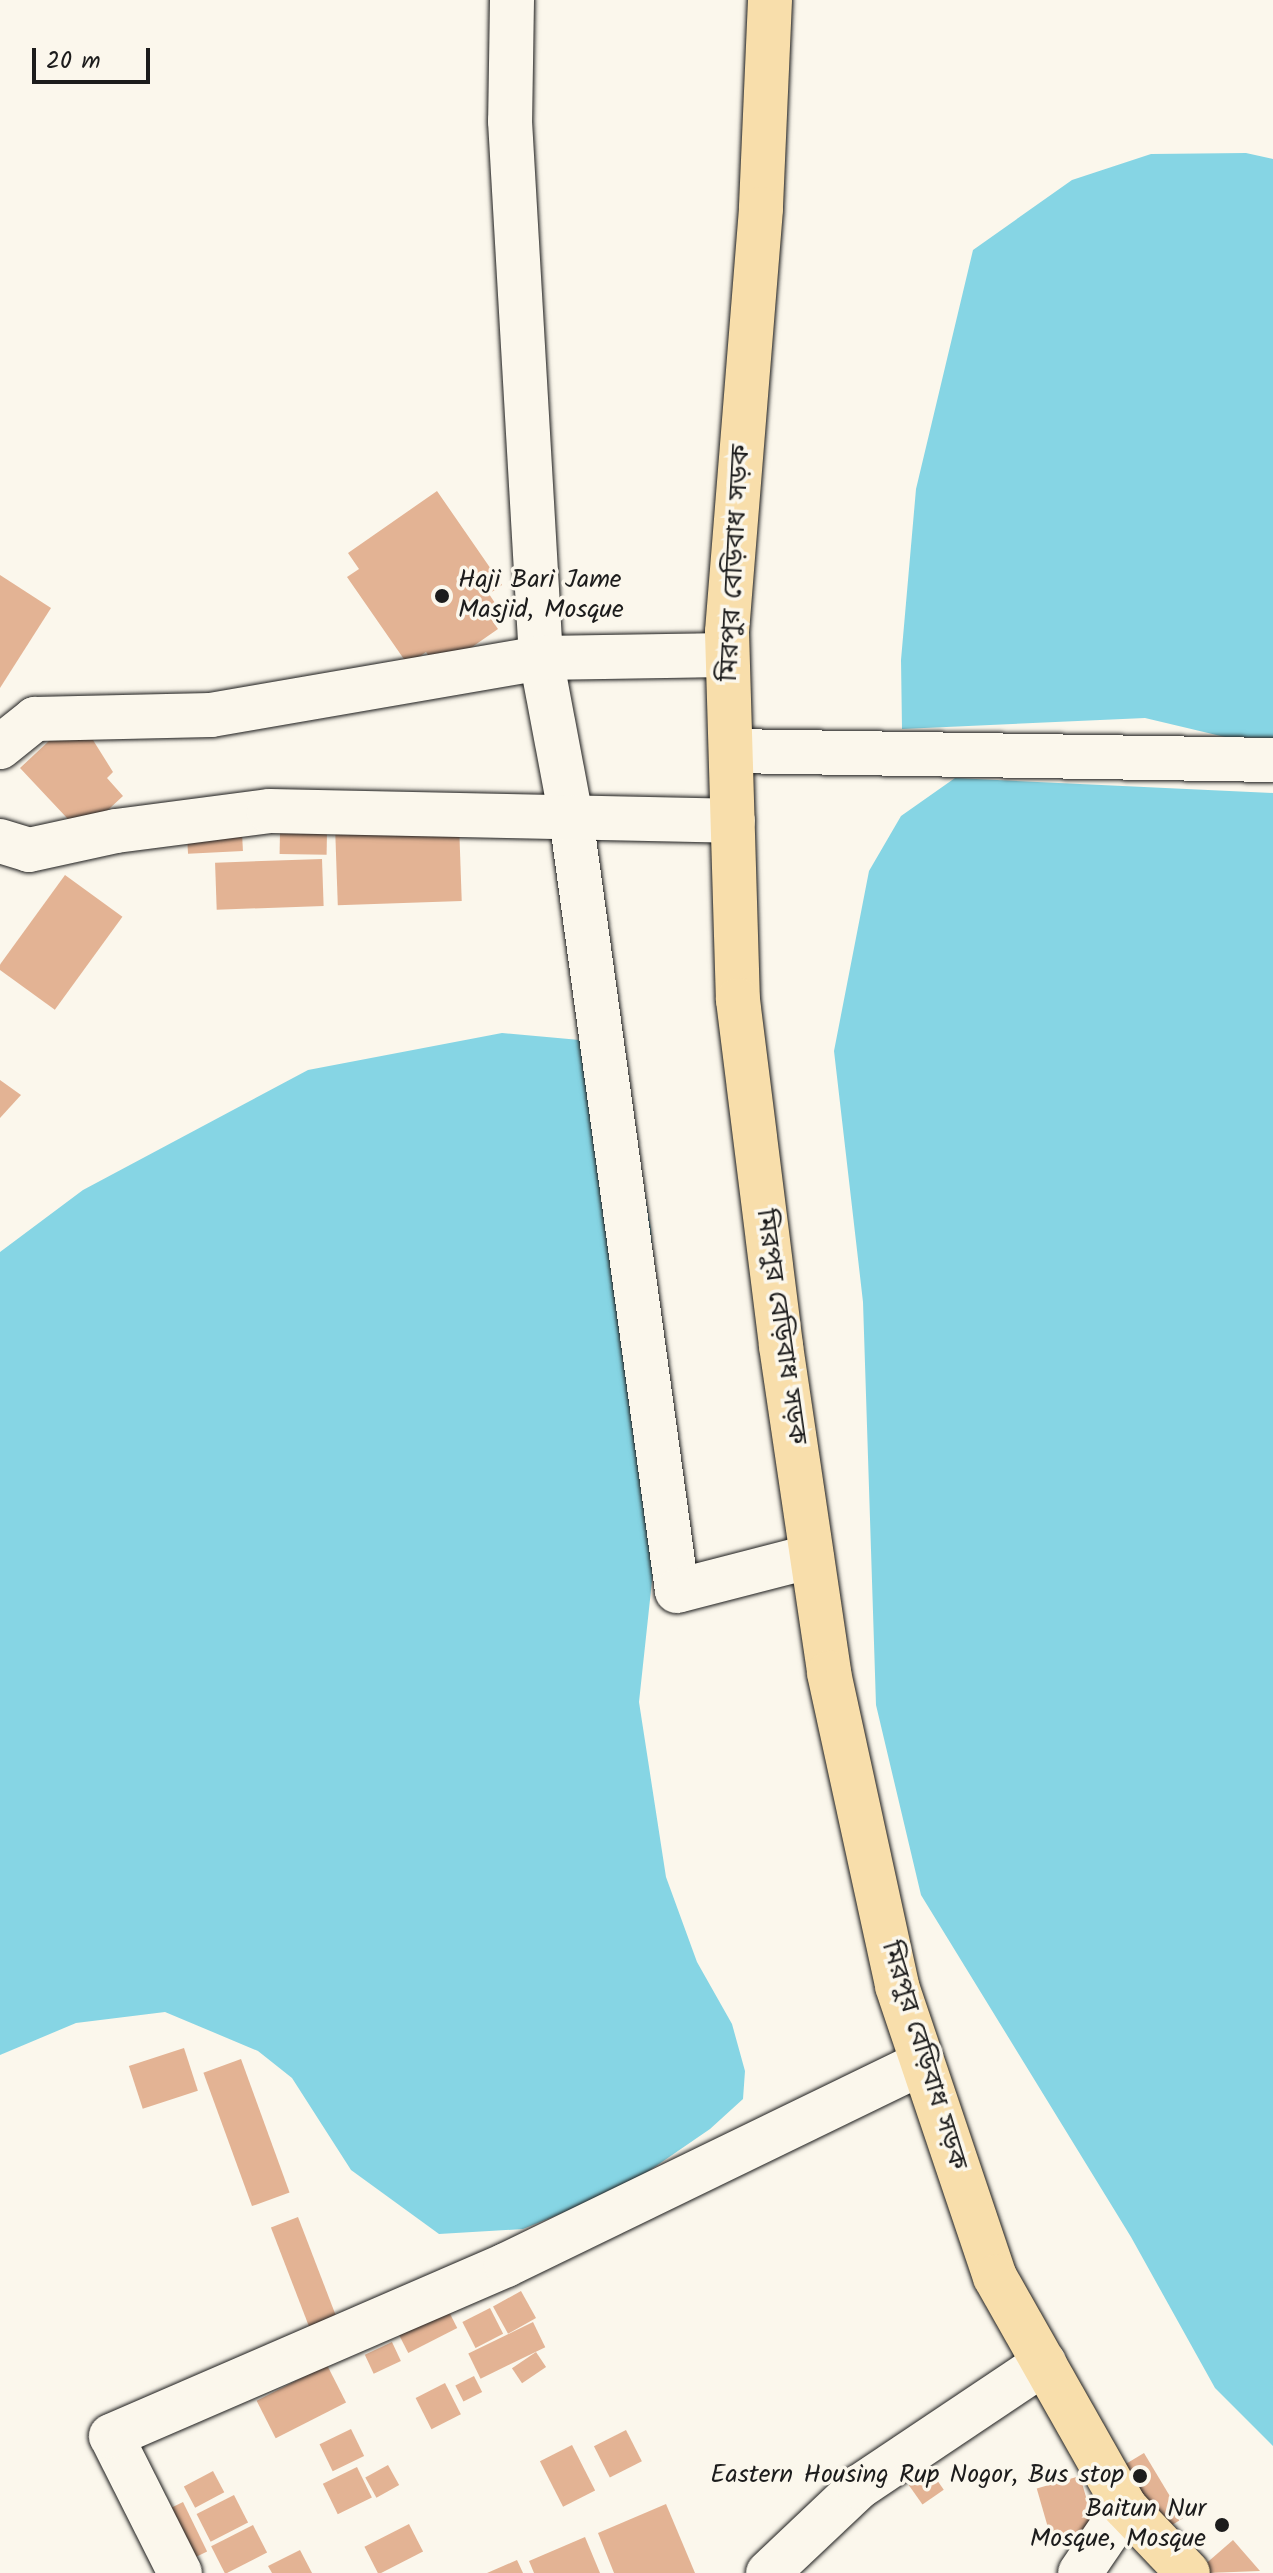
<!DOCTYPE html>
<html>
<head>
<meta charset="utf-8">
<style>
	body { margin:0 }
	#map { position:relative; width:1273px; height:2573px; overflow:hidden; background:#fbf7ec; font-family:Kalam,"Noto Sans Bengali",sans-serif }
	div>[style] { position:absolute }
	.water>* { inset:0; background:#86d5e4 }
	.building>* { inset:0; background:#e3b394; transform-origin:0 0 }
	.roads { filter:drop-shadow(0 0 2px #1c1c1c) drop-shadow(0 0 2px #1c1c1c) }
	.street>* { height:44px; margin:-22px; padding:0 22px; transform-origin:22px; border-radius:22px; background:#fbf7ec }
	.highway>* { height:44px; margin:-22px; padding:0 22px; transform-origin:22px; border-radius:22px; background:#f8deab }
	.dots>* { width:22px; height:22px; translate:-50% -50%; box-sizing:border-box; border:4px solid #fbf7ec; border-radius:50% }
	span { translate:-50% -50%; white-space:nowrap; text-align:center; line-height:1.15; -webkit-text-stroke:7px #fbf7ec; paint-order:stroke }
	.street-label { font-size:26px; color:#1c1c1c }
	.poi-label { font-size:26px; color:#1c1c1c }
	.left { translate:0 -50%; text-align:left }
	.right { translate:-100% -50%; text-align:right }
	.scale { position:absolute; left:32px; top:48px; width:118px; height:36px; box-sizing:border-box; border:4px solid #1c1c1c; border-top:0; padding-left:10px; font-size:24px; line-height:28px; white-space:nowrap; color:#1c1c1c; -webkit-text-stroke:6px #fbf7ec; paint-order:stroke }
</style>
</head>
<body>
<div id="map">
	<div class="water">
		<div style="clip-path:polygon(1246px 153px,1273px 159px,1273px 738px,1225px 737px,1145px 718px,902px 729px,901px 660px,916px 489px,973px 250px,1072px 180px,1151px 154px)"></div>
		<div style="clip-path:polygon(955px 778px,1273px 793px,1273px 2446px,1215px 2388px,1131px 2237px,921px 1895px,876px 1705px,863px 1302px,834px 1051px,869px 871px,901px 816px)"></div>
		<div style="clip-path:polygon(502px 1033px,613px 1043px,632px 1122px,651px 1229px,657px 1351px,659px 1516px,639px 1702px,666px 1877px,697px 1962px,732px 2024px,745px 2071px,743px 2099px,710px 2129px,624px 2188px,523px 2229px,439px 2234px,351px 2170px,292px 2078px,258px 2051px,165px 2012px,76px 2023px,0 2055px,0 1252px,83px 1190px,308px 1070px)"></div>
	</div>
	<div class="building">
		<div style="clip-path:polygon(437px 491px,502px 585px,489px 594px,495px 603px,485px 610px,498px 629px,439px 670px,426px 652px,408px 665px,347px 577px,359px 569px,348px 553px)"></div>
		<div style="clip-path:polygon(0 575px,51px 608px,0 688px)"></div>
		<div style="clip-path:polygon(65px 726px,104px 730px,93px 740px,113px 772px,107px 778px,123px 796px,82px 834px,20px 768px)"></div>
		<div style="left:459px;top:823px;width:78px;height:124px;rotate:88deg"></div>
		<div style="left:280px;top:831px;width:47px;height:23px;rotate:1deg"></div>
		<div style="left:242px;top:833px;width:18px;height:55px;rotate:87deg"></div>
		<div style="left:322px;top:859px;width:47px;height:107px;rotate:88deg"></div>
		<div style="left:65px;top:875px;width:71px;height:115px;rotate:36deg"></div>
		<div style="clip-path:polygon(0 1080px,21px 1095px,0 1118px)"></div>
		<div style="left:184px;top:2048px;width:45px;height:58px;rotate:72deg"></div>
		<div style="left:241px;top:2059px;width:142px;height:40px;rotate:70deg"></div>
		<div style="left:298px;top:2217px;width:106px;height:29px;rotate:69deg"></div>
		<div style="left:521px;top:2291px;width:31px;height:32px;rotate:61deg"></div>
		<div style="left:445px;top:2304px;width:27px;height:55px;rotate:63deg"></div>
		<div style="left:490px;top:2308px;width:29px;height:31px;rotate:63deg"></div>
		<div style="left:533px;top:2322px;width:28px;height:72px;rotate:64deg"></div>
		<div style="left:392px;top:2342px;width:21px;height:30px;rotate:65deg"></div>
		<div style="left:536px;top:2352px;width:18px;height:29px;rotate:56deg"></div>
		<div style="left:327px;top:2365px;width:42px;height:79px;rotate:63deg"></div>
		<div style="left:474px;top:2376px;width:18px;height:21px;rotate:63deg"></div>
		<div style="left:445px;top:2383px;width:35px;height:33px;rotate:63deg"></div>
		<div style="left:351px;top:2429px;width:30px;height:35px;rotate:64deg"></div>
		<div style="left:626px;top:2430px;width:35px;height:36px;rotate:63deg"></div>
		<div style="left:572px;top:2445px;width:51px;height:36px;rotate:63deg"></div>
		<div style="left:1144px;top:2453px;width:76px;height:32px;rotate:59deg"></div>
		<div style="left:388px;top:2465px;width:23px;height:26px;rotate:61deg"></div>
		<div style="left:357px;top:2467px;width:34px;height:38px;rotate:64deg"></div>
		<div style="left:930px;top:2470px;width:24px;height:26px;rotate:55deg"></div>
		<div style="left:213px;top:2471px;width:24px;height:33px;rotate:62deg"></div>
		<div style="left:1080px;top:2476px;width:54px;height:45px;rotate:74deg"></div>
		<div style="left:234px;top:2495px;width:31px;height:42px;rotate:63deg"></div>
		<div style="left:183px;top:2502px;width:55px;height:29px;rotate:64deg"></div>
		<div style="clip-path:polygon(666px 2504px,695px 2573px,614px 2573px,598px 2533px)"></div>
		<div style="left:409px;top:2524px;width:31px;height:50px;rotate:63deg"></div>
		<div style="left:253px;top:2525px;width:31px;height:47px;rotate:63deg"></div>
		<div style="clip-path:polygon(585px 2537px,600px 2573px,534px 2573px,529px 2561px)"></div>
		<div style="clip-path:polygon(1233px 2540px,1260px 2571px,1207px 2573px,1202px 2567px)"></div>
		<div style="clip-path:polygon(300px 2550px,312px 2573px,272px 2573px,268px 2566px)"></div>
		<div style="clip-path:polygon(517px 2560px,523px 2573px,487px 2573px)"></div>
	</div>
	<div class="roads">
		<div class="street">
			<div style="left:512px;top:0;width:121px;rotate:90.9deg"></div>
			<div style="left:510px;top:121px;width:538px;rotate:86.7deg"></div>
			<div style="left:541px;top:658px;width:162px;rotate:79.3deg"></div>
			<div style="left:571px;top:817px;width:781px;rotate:82.2deg"></div>
			<div style="left:677px;top:1591px;width:139px;rotate:-14.5deg"></div>
			<div style="left:0;top:747px;width:45px;rotate:-38.7deg"></div>
			<div style="left:35px;top:719px;width:176px;rotate:-1.3deg"></div>
			<div style="left:211px;top:715px;width:335px;rotate:-9.8deg"></div>
			<div style="left:541px;top:658px;width:186px;rotate:-0.9deg"></div>
			<div style="left:731px;top:751px;width:542px;rotate:0.95deg"></div>
			<div style="left:0;top:841px;width:30px;rotate:17deg"></div>
			<div style="left:29px;top:850px;width:89px;rotate:-12.3deg"></div>
			<div style="left:116px;top:831px;width:154px;rotate:-7.4deg"></div>
			<div style="left:269px;top:811px;width:464px;rotate:1.2deg"></div>
			<div style="left:180px;top:2573px;width:153px;rotate:-116.7deg"></div>
			<div style="left:111px;top:2436px;width:430px;rotate:-23.4deg"></div>
			<div style="left:506px;top:2265px;width:460px;rotate:-25.9deg"></div>
			<div style="left:768px;top:2573px;width:125px;rotate:-43.4deg"></div>
			<div style="left:859px;top:2487px;width:223px;rotate:-33.8deg"></div>
			<div style="left:1080px;top:2573px;width:80px;rotate:-55.7deg"></div>
		</div>
		<div class="highway">
			<div style="left:770px;top:0;width:209px;rotate:92.5deg"></div>
			<div style="left:761px;top:209px;width:424px;rotate:94.6deg"></div>
			<div style="left:727px;top:632px;width:368px;rotate:88.3deg"></div>
			<div style="left:738px;top:1000px;width:349px;rotate:82.9deg"></div>
			<div style="left:781px;top:1346px;width:331px;rotate:81.6deg"></div>
			<div style="left:829px;top:1673px;width:320px;rotate:77.7deg"></div>
			<div style="left:897px;top:1986px;width:307px;rotate:71.4deg"></div>
			<div style="left:995px;top:2277px;width:264px;rotate:60.5deg"></div>
			<div style="left:1125px;top:2507px;width:91px;rotate:46.3deg"></div>
		</div>
	</div>
	<div class="dots">
		<div style="left:442px;top:596px;background:#1c1c1c"></div>
		<div style="left:1140px;top:2476px;background:#1c1c1c"></div>
		<div style="left:1222px;top:2525px;background:#1c1c1c"></div>
	</div>
	<div class="street-label">
		<span style="left:736px;top:563px;rotate:-87deg">মিরপুর বেড়িবাধ সড়ক</span>
		<span style="left:780px;top:1327px;rotate:82deg">মিরপুর বেড়িবাধ সড়ক</span>
		<span style="left:923px;top:2056px;rotate:73deg">মিরপুর বেড়িবাধ সড়ক</span>
	</div>
	<div class="poi-label">
		<span class="left" style="left:458px;top:596px">Haji Bari Jame<br>Masjid, Mosque</span>
		<span class="right" style="left:1124px;top:2476px">Eastern Housing Rup Nogor, Bus stop</span>
		<span class="right" style="left:1206px;top:2525px">Baitun Nur<br>Mosque, Mosque</span>
	</div>
	<div class="scale">20 m</div>
</div>
</body>
</html>
